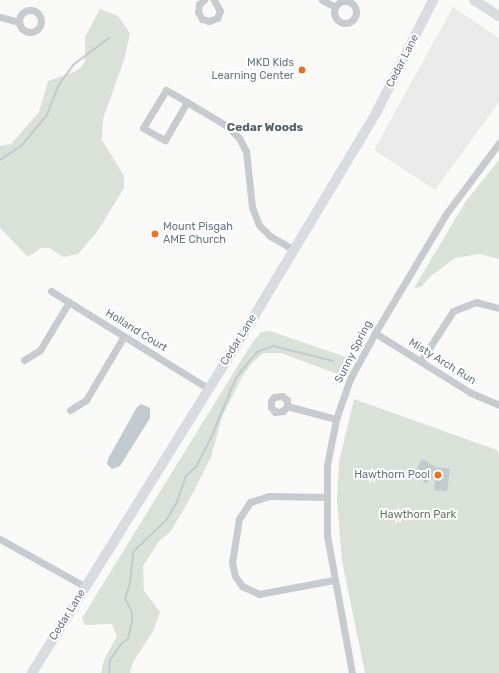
<!DOCTYPE html>
<html>
<head>
<meta charset="utf-8">
<style>
	body { margin:0 }
	#map { position:relative; width:499px; height:673px; overflow:hidden; background:#f9f9f7; font-family:Rubik,sans-serif }
	div>[style] { position:absolute }
	.built>* { inset:0; background:#eaeaea }
	.green>* { inset:0; background:#dae1d8 }
	.water>* { inset:0; background:#c2cad0 }
	.stream>* { height:2px; margin:-1px; padding:0 1px; transform-origin:1px; border-radius:1px; background:#c2cad0 }
	.street>* { height:7px; margin:-3.5px; padding:0 3.5px; transform-origin:3.5px; border-radius:3.5px; background:#c7cace }
	.street>.ring { margin:-3.5px; padding:0; box-sizing:content-box; background:none; border:7px solid #c7cace; border-radius:50% }
	.secondary>* { height:10px; margin:-5px; padding:0 5px; transform-origin:5px; border-radius:5px; background:#d8dbe0 }
	.dots>* { width:11px; height:11px; translate:-50% -50%; box-sizing:border-box; border:2px solid #fff; border-radius:50% }
	span { translate:-50% -50%; white-space:nowrap; text-align:center; line-height:1.15; -webkit-text-stroke:4px #fff; paint-order:stroke }
	.street-label { font-size:11px; color:#687588 }
	.poi-label { font-size:11px; color:#687588 }
	.right { translate:-100% -50%; text-align:right }
	.left { translate:0 -50%; text-align:left }
	.park-label { font-size:11px; color:#647a63 }
	.neighbourhood-label { font-size:12px; color:#565f6d; font-weight:700 }
</style>
</head>
<body>
<div id="map">
	<div class="built">
		<div style="clip-path:polygon(453px 7px,499px 38px,499px 102px,435px 190px,374px 150px)"></div>
	</div>
	<div class="green">
		<div style="clip-path:polygon(100px 9px,118px 16px,130px 33px,124px 60px,103px 119px,102px 140px,124px 176px,124px 188px,97px 232px,78px 254px,63px 257px,49px 248px,41px 248px,28px 257px,0 228px,0 146px,11px 144px,39px 112px,48px 81px,74px 72px,82px 66px,85px 61px,85px 37px)"></div>
		<div style="clip-path:polygon(499px 160px,499px 259px,480px 254px,455px 258px,431px 276px,421px 287px,414px 288px,466px 201px)"></div>
		<div style="clip-path:polygon(270px 331px,346px 357px,345px 368px,337px 374px,281px 353px,263px 353px,252px 363px,243px 375px,222px 417px,211px 457px,193px 493px,171px 531px,159px 541px,143px 566px,144px 591px,160px 612px,153px 631px,133px 662px,130px 673px,101px 673px,104px 660px,117px 636px,112px 624px,85px 625px,82px 618px,250px 346px,261px 332px)"></div>
		<div style="clip-path:polygon(354px 399px,497px 450px,499px 454px,499px 673px,365px 673px,342px 561px,337px 501px,339px 462px)"></div>
	</div>
	<div class="water">
		<div style="clip-path:polygon(141px 404px,150px 408px,150px 418px,120px 466px,112px 469px,107px 464px,108px 459px,137px 407px)"></div>
		<div style="clip-path:polygon(422px 459px,436px 467px,450px 469px,447px 491px,434px 490px,435px 480px,432px 478px,426px 483px,423px 482px,427px 474px,417px 468px)"></div>
	</div>
	<div class="stream">
		<div style="left:0;top:160px;width:25px;rotate:-34deg"></div>
		<div style="left:21px;top:146px;width:40px;rotate:-50deg"></div>
		<div style="left:47px;top:115px;width:31px;rotate:-69deg"></div>
		<div style="left:58px;top:86px;width:26px;rotate:-54deg"></div>
		<div style="left:73px;top:65px;width:45px;rotate:-36.9deg"></div>
		<div style="left:109px;top:673px;width:13px;rotate:-86deg"></div>
		<div style="left:110px;top:660px;width:19px;rotate:-55deg"></div>
		<div style="left:121px;top:644px;width:9px;rotate:-36deg"></div>
		<div style="left:128px;top:639px;width:17px;rotate:-77deg"></div>
		<div style="left:132px;top:622px;width:10px;rotate:-90deg"></div>
		<div style="left:132px;top:612px;width:15px;rotate:-118deg"></div>
		<div style="left:125px;top:599px;width:17px;rotate:-73deg"></div>
		<div style="left:130px;top:583px;width:31px;rotate:-84deg"></div>
		<div style="left:133px;top:552px;width:47px;rotate:-44.1deg"></div>
		<div style="left:167px;top:519px;width:20px;rotate:-60deg"></div>
		<div style="left:177px;top:502px;width:28px;rotate:-71deg"></div>
		<div style="left:186px;top:476px;width:13px;rotate:-42deg"></div>
		<div style="left:196px;top:467px;width:33px;rotate:-63deg"></div>
		<div style="left:211px;top:438px;width:63px;rotate:-67.5deg"></div>
		<div style="left:235px;top:380px;width:12px;rotate:-55deg"></div>
		<div style="left:242px;top:370px;width:23px;rotate:-50deg"></div>
		<div style="left:257px;top:352px;width:17px;rotate:-21deg"></div>
		<div style="left:273px;top:346px;width:62px;rotate:14deg"></div>
	</div>
	<div class="street">
		<div style="left:204px;top:0;width:6px;rotate:141deg"></div>
		<div style="left:199px;top:4px;width:8px;rotate:97deg"></div>
		<div style="left:198px;top:12px;width:8px;rotate:60deg"></div>
		<div style="left:202px;top:19px;width:7px;rotate:16deg"></div>
		<div style="left:209px;top:21px;width:9px;rotate:-21deg"></div>
		<div style="left:217px;top:18px;width:8px;rotate:-67deg"></div>
		<div style="left:220px;top:11px;width:13px;rotate:-119deg"></div>
		<div style="left:322px;top:0;width:15px;rotate:28deg"></div>
		<div class="ring" style="left:334px;top:1px;width:15px;height:15px"></div>
		<div class="ring" style="left:19px;top:10px;width:15px;height:15px"></div>
		<div style="left:0;top:17px;width:20px;rotate:15deg"></div>
		<div style="left:187px;top:102px;width:24px;rotate:-150deg"></div>
		<div style="left:166px;top:90px;width:44px;rotate:121.2deg"></div>
		<div style="left:143px;top:128px;width:25px;rotate:29deg"></div>
		<div style="left:165px;top:140px;width:44px;rotate:-59.9deg"></div>
		<div style="left:187px;top:102px;width:47px;rotate:31deg"></div>
		<div style="left:227px;top:126px;width:17px;rotate:45deg"></div>
		<div style="left:239px;top:138px;width:15px;rotate:62deg"></div>
		<div style="left:246px;top:151px;width:56px;rotate:83.9deg"></div>
		<div style="left:252px;top:207px;width:19px;rotate:69deg"></div>
		<div style="left:259px;top:225px;width:16px;rotate:45deg"></div>
		<div style="left:270px;top:236px;width:28px;rotate:30deg"></div>
		<div style="left:51px;top:291px;width:186px;rotate:31.8deg"></div>
		<div style="left:375px;top:333px;width:113px;rotate:32deg"></div>
		<div style="left:471px;top:393px;width:30px;rotate:23deg"></div>
		<div style="left:24px;top:360px;width:19px;rotate:-32deg"></div>
		<div style="left:40px;top:350px;width:56px;rotate:-58.9deg"></div>
		<div style="left:421px;top:361px;width:59px;rotate:-57.4deg"></div>
		<div style="left:453px;top:311px;width:25px;rotate:-21deg"></div>
		<div style="left:476px;top:302px;width:24px;rotate:15deg"></div>
		<div style="left:287px;top:406px;width:6px;rotate:-90deg"></div>
		<div style="left:287px;top:400px;width:6px;rotate:-141deg"></div>
		<div style="left:282px;top:396px;width:8px;rotate:173deg"></div>
		<div style="left:274px;top:397px;width:5px;rotate:127deg"></div>
		<div style="left:271px;top:401px;width:6px;rotate:90deg"></div>
		<div style="left:271px;top:407px;width:6px;rotate:51deg"></div>
		<div style="left:275px;top:412px;width:8px;rotate:-7deg"></div>
		<div style="left:283px;top:411px;width:6px;rotate:-51deg"></div>
		<div style="left:287px;top:406px;width:51px;rotate:14.9deg"></div>
		<div style="left:70px;top:410px;width:19px;rotate:-32deg"></div>
		<div style="left:86px;top:400px;width:74px;rotate:-59.3deg"></div>
		<div style="left:326px;top:497px;width:57px;rotate:-179deg"></div>
		<div style="left:269px;top:496px;width:20px;rotate:162deg"></div>
		<div style="left:250px;top:502px;width:20px;rotate:123deg"></div>
		<div style="left:239px;top:519px;width:44px;rotate:99.2deg"></div>
		<div style="left:232px;top:562px;width:14px;rotate:78deg"></div>
		<div style="left:235px;top:576px;width:12px;rotate:55deg"></div>
		<div style="left:242px;top:586px;width:19px;rotate:25deg"></div>
		<div style="left:259px;top:594px;width:76px;rotate:-10.6deg"></div>
		<div style="left:0;top:539px;width:98px;rotate:29.2deg"></div>
		<div style="left:352px;top:673px;width:139px;rotate:-100.3deg"></div>
		<div style="left:327px;top:536px;width:71px;rotate:-90deg"></div>
		<div style="left:327px;top:465px;width:47px;rotate:-78.9deg"></div>
		<div style="left:336px;top:419px;width:42px;rotate:-70.7deg"></div>
		<div style="left:350px;top:379px;width:52px;rotate:-61.5deg"></div>
		<div style="left:375px;top:333px;width:139px;rotate:-59.2deg"></div>
		<div style="left:446px;top:214px;width:89px;rotate:-53.3deg"></div>
	</div>
	<div class="secondary">
		<div style="left:474px;top:0;width:30px;rotate:33deg"></div>
		<div style="left:32px;top:673px;width:424px;rotate:-58.1deg"></div>
		<div style="left:256px;top:313px;width:233px;rotate:-59deg"></div>
		<div style="left:376px;top:113px;width:127px;rotate:-63.2deg"></div>
	</div>
	<div class="dots">
		<div style="left:302px;top:70px;background:#e5732b"></div>
		<div style="left:155px;top:234px;background:#e5732b"></div>
		<div style="left:438px;top:475px;background:#e5732b"></div>
	</div>
	<div class="street-label">
		<span style="left:403px;top:61px;rotate:-63deg">Cedar Lane</span>
		<span style="left:136px;top:331px;rotate:32deg">Holland Court</span>
		<span style="left:239px;top:340px;rotate:-58deg">Cedar Lane</span>
		<span style="left:354px;top:352px;rotate:-63deg">Sunny Spring</span>
		<span style="left:442px;top:362px;rotate:32deg">Misty Arch Run</span>
		<span style="left:68px;top:615px;rotate:-58deg">Cedar Lane</span>
	</div>
	<div class="poi-label">
		<span class="right" style="left:294px;top:70px">MKD Kids<br>Learning Center</span>
		<span class="left" style="left:163px;top:234px">Mount Pisgah<br>AME Church</span>
		<span class="right" style="left:430px;top:475px">Hawthorn Pool</span>
	</div>
	<div class="park-label">
		<span style="left:418px;top:515px">Hawthorn Park</span>
	</div>
	<div class="neighbourhood-label">
		<span style="left:265px;top:128px">Cedar Woods</span>
	</div>
</div>
</body>
</html>
